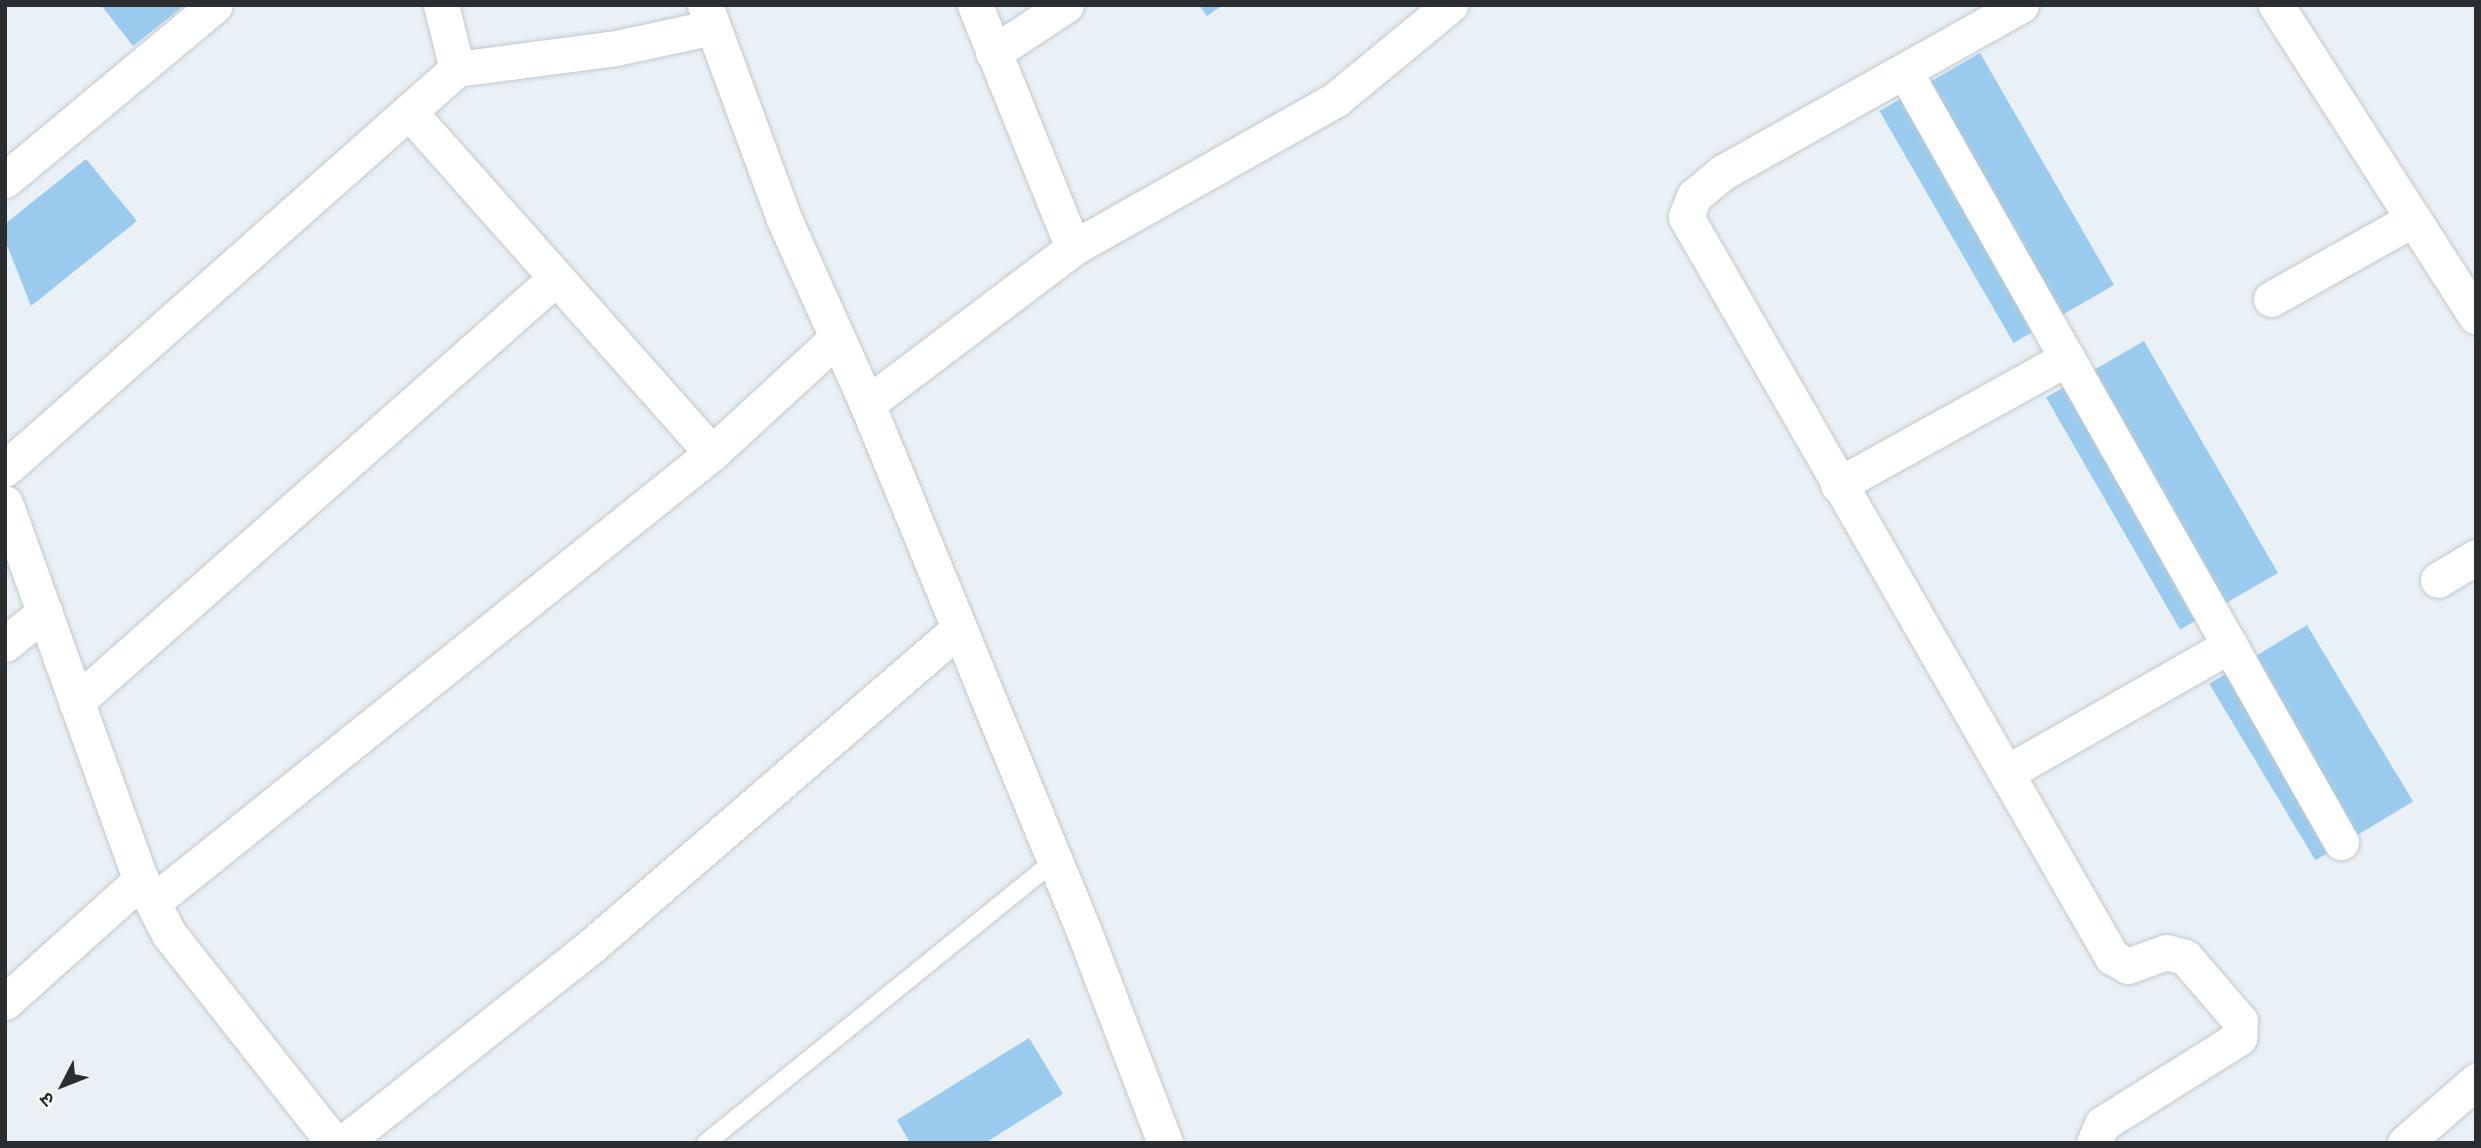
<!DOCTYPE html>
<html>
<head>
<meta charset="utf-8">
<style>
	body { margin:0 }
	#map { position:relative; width:2481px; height:1148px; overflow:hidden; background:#e9f1f7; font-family:Karla,"Noto Sans Devanagari",sans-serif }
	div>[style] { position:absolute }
	.building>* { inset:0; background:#9acbee; transform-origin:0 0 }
	.roads { filter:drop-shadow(0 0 2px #c1c9cf) drop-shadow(0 0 2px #c1c9cf) }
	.lane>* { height:18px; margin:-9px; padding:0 9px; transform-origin:9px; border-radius:9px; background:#fff }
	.street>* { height:35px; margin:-17.5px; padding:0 17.5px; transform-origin:17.5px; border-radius:17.5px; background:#fff }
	span { translate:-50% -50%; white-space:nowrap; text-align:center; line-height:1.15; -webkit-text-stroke:6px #fff; paint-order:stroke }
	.frame { position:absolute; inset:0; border:7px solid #2b2e30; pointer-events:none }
	.north { position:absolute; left:28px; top:1050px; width:70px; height:70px; -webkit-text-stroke:5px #fff; paint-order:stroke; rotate:228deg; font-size:19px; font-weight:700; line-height:28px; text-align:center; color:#2b2e30 }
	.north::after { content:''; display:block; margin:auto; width:24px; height:32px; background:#2b2e30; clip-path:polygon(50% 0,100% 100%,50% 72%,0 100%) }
</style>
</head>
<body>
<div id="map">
	<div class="building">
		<div style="clip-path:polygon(101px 5px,185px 5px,133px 46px)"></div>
		<div style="clip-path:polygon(1199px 5px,1223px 5px,1207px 16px)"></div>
		<div style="left:1980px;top:53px;width:268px;height:116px;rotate:60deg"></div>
		<div style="clip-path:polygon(86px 159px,137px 221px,31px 306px,5px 240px,5px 224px)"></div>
		<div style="left:2144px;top:341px;width:268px;height:113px;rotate:60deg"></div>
		<div style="left:2307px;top:625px;width:206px;height:114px;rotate:59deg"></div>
		<div style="clip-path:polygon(1029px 1038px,1063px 1094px,985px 1143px,910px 1143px,897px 1120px)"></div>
	</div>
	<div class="roads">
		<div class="lane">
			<div style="left:706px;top:1143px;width:449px;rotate:-39deg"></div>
		</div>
		<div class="street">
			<div style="left:441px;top:5px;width:66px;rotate:76deg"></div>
			<div style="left:705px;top:5px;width:228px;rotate:69.7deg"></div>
			<div style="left:784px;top:219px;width:203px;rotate:65.8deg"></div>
			<div style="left:867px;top:404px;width:568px;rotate:67.64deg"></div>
			<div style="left:1083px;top:929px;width:229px;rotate:69deg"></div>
			<div style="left:975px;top:5px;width:262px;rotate:68deg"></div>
			<div style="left:2021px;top:5px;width:342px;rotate:150.7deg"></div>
			<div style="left:1723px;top:172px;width:38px;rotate:140deg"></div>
			<div style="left:1694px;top:196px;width:22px;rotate:111deg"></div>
			<div style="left:1686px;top:217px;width:854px;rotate:60.07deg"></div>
			<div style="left:2112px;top:957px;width:18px;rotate:29deg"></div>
			<div style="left:2128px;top:966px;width:40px;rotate:-20.2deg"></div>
			<div style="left:2166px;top:952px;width:20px;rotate:15deg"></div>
			<div style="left:2185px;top:957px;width:84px;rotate:49.3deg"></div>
			<div style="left:2240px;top:1021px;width:17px;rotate:93deg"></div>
			<div style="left:2239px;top:1038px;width:162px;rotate:147.9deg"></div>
			<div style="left:2102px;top:1124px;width:21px;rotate:113deg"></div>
			<div style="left:2276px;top:5px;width:370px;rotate:57.3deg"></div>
			<div style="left:993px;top:53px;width:87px;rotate:-33.3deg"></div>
			<div style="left:1905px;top:72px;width:885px;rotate:60.48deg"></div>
			<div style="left:411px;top:114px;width:453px;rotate:48.4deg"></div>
			<div style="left:5px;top:180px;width:273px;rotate:-39.8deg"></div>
			<div style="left:2271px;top:299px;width:163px;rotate:-29.4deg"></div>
			<div style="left:867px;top:404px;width:258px;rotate:-37.1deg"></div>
			<div style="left:1073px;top:248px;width:302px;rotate:-29.5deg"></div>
			<div style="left:1336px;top:99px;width:148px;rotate:-39.5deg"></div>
			<div style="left:5px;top:469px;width:604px;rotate:-41.51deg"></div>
			<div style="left:457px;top:69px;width:160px;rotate:-7.5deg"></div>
			<div style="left:616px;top:48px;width:99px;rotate:-12.2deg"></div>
			<div style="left:1838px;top:485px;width:262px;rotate:-29deg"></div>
			<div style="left:5px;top:503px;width:401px;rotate:70.2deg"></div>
			<div style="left:141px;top:880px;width:61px;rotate:62.6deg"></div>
			<div style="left:169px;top:934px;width:266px;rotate:51.7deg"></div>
			<div style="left:2438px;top:580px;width:44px;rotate:-31.2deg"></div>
			<div style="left:5px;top:644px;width:51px;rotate:-38.7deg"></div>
			<div style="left:76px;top:702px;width:640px;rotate:-41.46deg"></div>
			<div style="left:2006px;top:773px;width:258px;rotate:-29.7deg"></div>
			<div style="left:153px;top:902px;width:717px;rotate:-38.77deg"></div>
			<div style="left:712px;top:453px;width:168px;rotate:-42.6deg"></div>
			<div style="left:5px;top:1002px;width:183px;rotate:-41.9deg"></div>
			<div style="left:343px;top:1143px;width:314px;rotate:-38.4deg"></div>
			<div style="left:589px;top:948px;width:487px;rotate:-40.8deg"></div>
			<div style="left:2405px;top:1143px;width:94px;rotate:-41.1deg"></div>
		</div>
	</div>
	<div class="frame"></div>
	<div class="north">उ</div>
</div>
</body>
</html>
